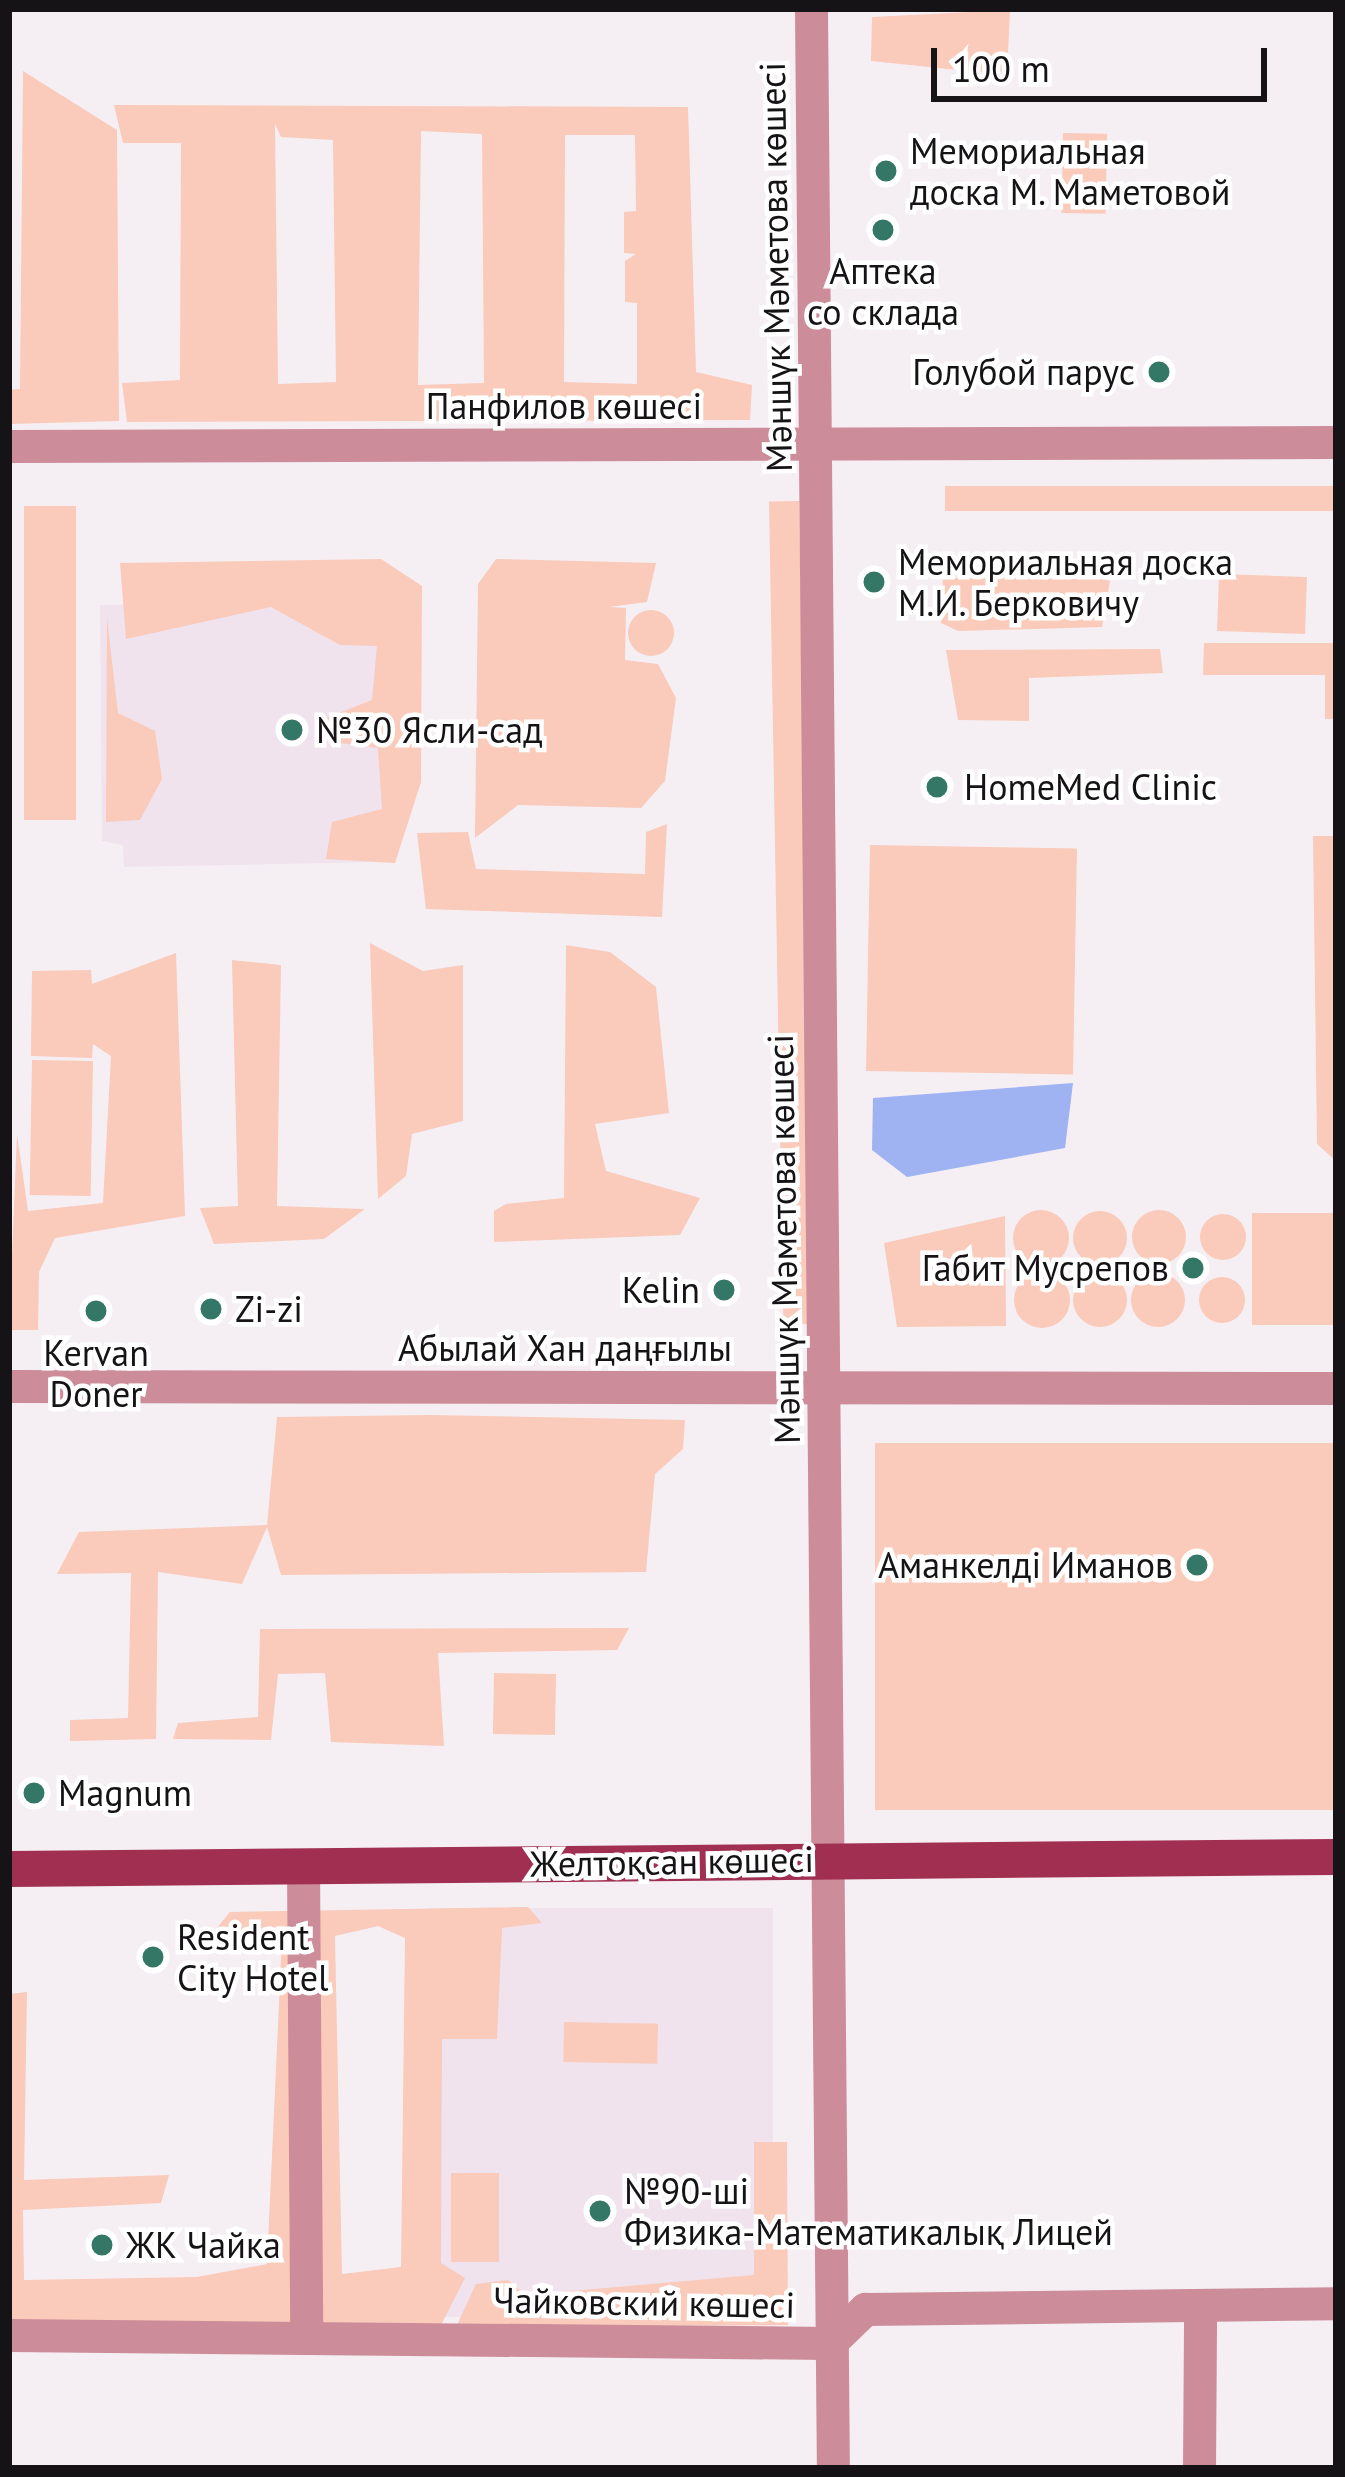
<!DOCTYPE html>
<html>
<head>
<meta charset="utf-8">
<style>
	body { margin:0 }
	#map { position:relative; width:1345px; height:2477px; overflow:hidden; background:#f5eff4; font-family:"PT Sans",sans-serif }
	div>[style] { position:absolute }
	.built>* { inset:0; background:#f0e3ed; transform-origin:0 0 }
	.green>* { inset:0; background:#facaba; transform-origin:0 0 }
	.round { border-radius:50% }
	.water>* { inset:0; background:#9fb2f1 }
	.minor>* { height:33px; margin:-16.5px; padding:0 16.5px; transform-origin:16.5px; border-radius:16.5px; background:#cc8c99 }
	.major>* { height:36px; margin:-18px; padding:0 18px; transform-origin:18px; border-radius:18px; background:#a02f51 }
	.dots>* { width:33px; height:33px; translate:-50% -50%; box-sizing:border-box; border:6px solid #fff; border-radius:50% }
	span { translate:-50% -50%; white-space:nowrap; text-align:center; line-height:1.15; -webkit-text-stroke:9px #fff; paint-order:stroke }
	.poi-label { font-size:36px; color:#151315 }
	.left { translate:0 -50%; text-align:left }
	.right { translate:-100% -50%; text-align:right }
	.street-label { font-size:36px; color:#151315 }
	.frame { position:absolute; inset:0; border:12px solid #151315; pointer-events:none }
	.scale { position:absolute; left:931px; top:48px; width:336px; height:54px; box-sizing:border-box; border:6px solid #151315; border-top:0; padding-left:15px; font-size:36px; line-height:42px; white-space:nowrap; color:#151315; -webkit-text-stroke:9px #fff; paint-order:stroke }
</style>
</head>
<body>
<div id="map">
	<div class="built">
		<div style="clip-path:polygon(382px 599px,382px 862px,124px 867px,123px 845px,102px 841px,100px 605px)"></div>
		<div style="left:773px;top:1908px;width:409px;height:348px;rotate:90deg"></div>
	</div>
	<div class="green">
		<div style="clip-path:polygon(1010px 10px,1007px 75px,871px 61px,872px 17px)"></div>
		<div style="clip-path:polygon(23px 71px,117px 130px,119px 421px,9px 424px,9px 390px,20px 389px)"></div>
		<div style="clip-path:polygon(evenodd,114px 105px,688px 107px,696px 372px,752px 385px,750px 420px,127px 422px,122px 383px,180px 380px,181px 143px,123px 143px,114px 105px,275px 124px,281px 137px,333px 140px,336px 382px,278px 384px,275px 124px,114px 105px,421px 131px,482px 134px,484px 383px,418px 385px,421px 131px,114px 105px,565px 135px,635px 135px,636px 211px,624px 212px,624px 253px,636px 254px,625px 261px,625px 302px,637px 303px,637px 384px,564px 382px,565px 135px)"></div>
		<div style="left:1063px;top:133px;width:44px;height:80px;rotate:1deg"></div>
		<div style="left:1336px;top:486px;width:25px;height:391px;rotate:90deg"></div>
		<div style="left:799px;top:501px;width:823px;height:30px;rotate:89deg"></div>
		<div style="left:76px;top:506px;width:314px;height:52px;rotate:90deg"></div>
		<div style="clip-path:polygon(381px 559px,422px 586px,421px 782px,395px 863px,326px 859px,332px 822px,382px 809px,378px 748px,340px 743px,326px 718px,372px 700px,377px 646px,340px 645px,271px 607px,126px 639px,120px 563px)"></div>
		<div style="clip-path:polygon(496px 559px,656px 563px,647px 602px,609px 607px,626px 608px,625px 660px,658px 664px,676px 698px,665px 781px,641px 808px,518px 805px,475px 838px,478px 584px)"></div>
		<div style="left:1307px;top:577px;width:57px;height:88px;rotate:92deg"></div>
		<div style="clip-path:polygon(943px 578px,1103px 579px,1110px 581px,1102px 627px,958px 631px,941px 623px)"></div>
		<div class="round" style="left:628px;top:610px;width:46px;height:46px"></div>
		<div style="clip-path:polygon(107px 618px,118px 713px,155px 731px,162px 779px,140px 820px,106px 822px)"></div>
		<div style="clip-path:polygon(1204px 643px,1336px 643px,1336px 719px,1325px 719px,1325px 675px,1203px 675px)"></div>
		<div style="clip-path:polygon(1160px 649px,1163px 673px,1029px 678px,1029px 721px,958px 720px,946px 650px)"></div>
		<div style="clip-path:polygon(667px 824px,662px 917px,426px 909px,417px 833px,468px 832px,476px 869px,645px 874px,646px 832px)"></div>
		<div style="clip-path:polygon(1313px 836px,1336px 836px,1336px 1161px,1317px 1144px)"></div>
		<div style="left:870px;top:845px;width:207px;height:226px;rotate:1deg"></div>
		<div style="clip-path:polygon(370px 943px,423px 971px,463px 965px,463px 1121px,412px 1134px,406px 1176px,378px 1199px)"></div>
		<div style="clip-path:polygon(566px 945px,610px 952px,656px 987px,669px 1113px,595px 1124px,606px 1171px,700px 1198px,680px 1235px,494px 1242px,494px 1211px,506px 1204px,564px 1198px)"></div>
		<div style="clip-path:polygon(176px 953px,185px 1216px,55px 1238px,39px 1272px,38px 1330px,9px 1330px,17px 1134px,28px 1211px,103px 1203px,111px 1056px,93px 1044px,92px 1058px,31px 1056px,32px 971px,91px 970px,92px 984px)"></div>
		<div style="clip-path:polygon(232px 960px,281px 965px,277px 1206px,365px 1209px,324px 1239px,214px 1244px,200px 1208px,238px 1206px)"></div>
		<div style="left:32px;top:1060px;width:61px;height:135px;rotate:1deg"></div>
		<div class="round" style="left:1132px;top:1210px;width:54px;height:54px"></div>
		<div class="round" style="left:1013px;top:1210px;width:56px;height:56px"></div>
		<div class="round" style="left:1073px;top:1211px;width:54px;height:54px"></div>
		<div style="left:1252px;top:1213px;width:84px;height:112px"></div>
		<div class="round" style="left:1200px;top:1214px;width:46px;height:46px"></div>
		<div style="clip-path:polygon(1005px 1216px,1006px 1326px,897px 1327px,884px 1243px)"></div>
		<div class="round" style="left:1014px;top:1272px;width:56px;height:56px"></div>
		<div class="round" style="left:1131px;top:1273px;width:54px;height:54px"></div>
		<div class="round" style="left:1073px;top:1273px;width:54px;height:54px"></div>
		<div class="round" style="left:1199px;top:1277px;width:46px;height:46px"></div>
		<div style="clip-path:polygon(277px 1417px,430px 1415px,685px 1420px,683px 1449px,655px 1474px,646px 1572px,281px 1575px,267px 1527px,242px 1584px,158px 1572px,156px 1739px,70px 1741px,70px 1720px,128px 1718px,131px 1573px,57px 1574px,79px 1532px,267px 1525px)"></div>
		<div style="left:875px;top:1443px;width:461px;height:367px"></div>
		<div style="clip-path:polygon(629px 1628px,617px 1650px,438px 1653px,444px 1746px,331px 1742px,325px 1673px,278px 1674px,271px 1740px,173px 1739px,178px 1723px,258px 1717px,260px 1629px)"></div>
		<div style="left:494px;top:1673px;width:62px;height:61px;rotate:1deg"></div>
		<div style="clip-path:polygon(evenodd,528px 1907px,542px 1923px,502px 1928px,497px 2039px,442px 2039px,441px 2263px,465px 2278px,440px 2327px,9px 2322px,9px 1994px,27px 1992px,24px 2180px,169px 2175px,161px 2203px,23px 2210px,24px 2280px,197px 2277px,267px 2264px,282px 1938px,216px 1929px,230px 1912px,528px 1907px,378px 1926px,405px 1938px,401px 2267px,342px 2274px,335px 1936px,378px 1926px)"></div>
		<div style="left:564px;top:2022px;width:94px;height:40px;rotate:1deg"></div>
		<div style="clip-path:polygon(754px 2142px,787px 2142px,788px 2325px,456px 2327px,476px 2284px,508px 2280px,525px 2295px,754px 2275px)"></div>
		<div style="left:451px;top:2173px;width:48px;height:89px"></div>
	</div>
	<div class="water">
		<div style="clip-path:polygon(1073px 1083px,1065px 1148px,907px 1177px,872px 1150px,873px 1098px)"></div>
	</div>
	<div class="minor">
		<div style="left:811px;top:9px;width:2459px;rotate:89.49deg"></div>
		<div style="left:9px;top:446px;width:1327px;rotate:-0.17deg"></div>
		<div style="left:9px;top:1386px;width:1327px;rotate:0.09deg"></div>
		<div style="left:303px;top:1866px;width:472px;rotate:89.6deg"></div>
		<div style="left:9px;top:2335px;width:821px;rotate:0.56deg"></div>
		<div style="left:830px;top:2343px;width:49px;rotate:-44.2deg"></div>
		<div style="left:865px;top:2309px;width:471px;rotate:-0.7deg"></div>
		<div style="left:1199px;top:2468px;width:161px;rotate:-89.6deg"></div>
	</div>
	<div class="major">
		<div style="left:9px;top:1869px;width:1327px;rotate:-0.52deg"></div>
	</div>
	<div class="dots">
		<div style="left:886px;top:171px;background:#357767"></div>
		<div style="left:883px;top:230px;background:#357767"></div>
		<div style="left:1159px;top:372px;background:#357767"></div>
		<div style="left:874px;top:582px;background:#357767"></div>
		<div style="left:292px;top:730px;background:#357767"></div>
		<div style="left:937px;top:787px;background:#357767"></div>
		<div style="left:1193px;top:1268px;background:#357767"></div>
		<div style="left:724px;top:1290px;background:#357767"></div>
		<div style="left:211px;top:1309px;background:#357767"></div>
		<div style="left:96px;top:1311px;background:#357767"></div>
		<div style="left:1197px;top:1565px;background:#357767"></div>
		<div style="left:34px;top:1793px;background:#357767"></div>
		<div style="left:153px;top:1957px;background:#357767"></div>
		<div style="left:600px;top:2211px;background:#357767"></div>
		<div style="left:102px;top:2245px;background:#357767"></div>
	</div>
	<div class="poi-label">
		<span class="left" style="left:910px;top:171px">Мемориальная<br>доска М. Маметовой</span>
		<span style="left:883px;top:291px">Аптека<br>со склада</span>
		<span class="right" style="left:1135px;top:372px">Голубой парус</span>
		<span class="left" style="left:898px;top:582px">Мемориальная доска<br>М.И. Берковичу</span>
		<span class="left" style="left:316px;top:730px">№30 Ясли-сад</span>
		<span class="left" style="left:964px;top:787px">HomeMed Clinic</span>
		<span class="right" style="left:1169px;top:1268px">Габит Мусрепов</span>
		<span class="right" style="left:700px;top:1290px">Kelin</span>
		<span class="left" style="left:235px;top:1309px">Zi-zi</span>
		<span style="left:96px;top:1373px">Kervan<br>Doner</span>
		<span class="right" style="left:1173px;top:1565px">Аманкелді Иманов</span>
		<span class="left" style="left:58px;top:1793px">Magnum</span>
		<span class="left" style="left:177px;top:1957px">Resident<br>City Hotel</span>
		<span class="left" style="left:624px;top:2211px">№90-ші<br>Физика-Математикалық Лицей</span>
		<span class="left" style="left:126px;top:2245px">ЖК Чайка</span>
	</div>
	<div class="street-label">
		<span style="left:775px;top:267px;rotate:-91deg">Мәншүк Мәметова көшесі</span>
		<span style="left:564px;top:406px">Панфилов көшесі</span>
		<span style="left:783px;top:1239px;rotate:-91deg">Мәншүк Мәметова көшесі</span>
		<span style="left:565px;top:1348px">Абылай Хан даңғылы</span>
		<span style="left:672px;top:1861px;rotate:-1deg">Желтоқсан көшесі</span>
		<span style="left:644px;top:2302px;rotate:1deg">Чайковский көшесі</span>
	</div>
	<div class="frame"></div>
	<div class="scale">100 m</div>
</div>
</body>
</html>
